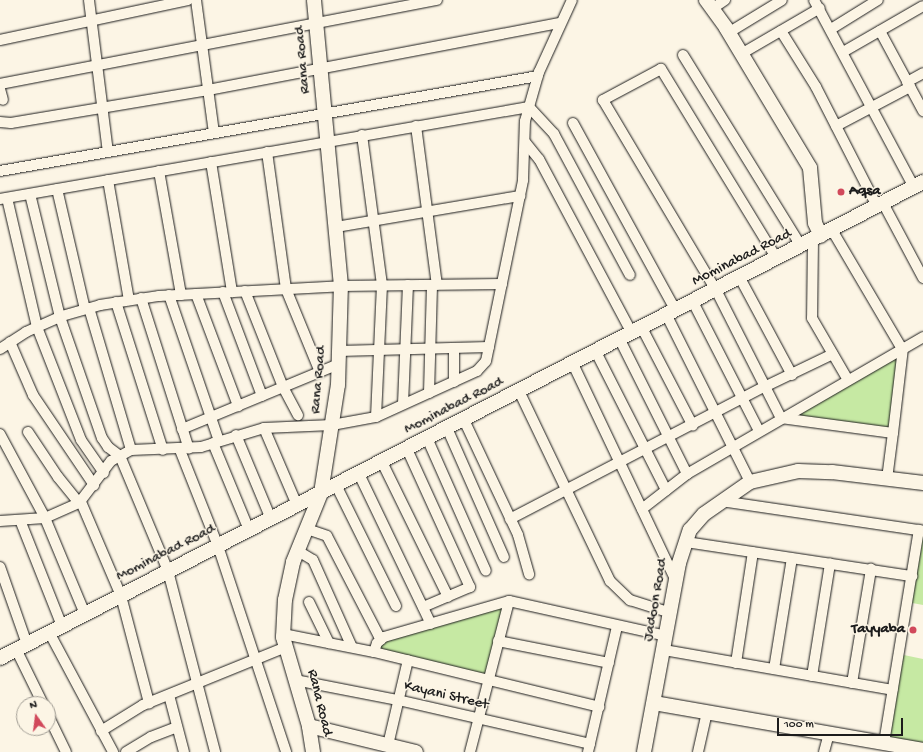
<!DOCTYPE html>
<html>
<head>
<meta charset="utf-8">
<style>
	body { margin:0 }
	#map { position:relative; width:923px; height:752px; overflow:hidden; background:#fcf5e5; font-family:"Gochi Hand",sans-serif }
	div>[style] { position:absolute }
	.green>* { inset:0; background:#c6e9a3 }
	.roads { filter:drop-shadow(0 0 1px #1c1c1c) drop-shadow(0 0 1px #1c1c1c) }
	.street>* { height:10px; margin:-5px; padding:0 5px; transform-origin:5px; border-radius:5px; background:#fcf5e5 }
	.secondary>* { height:14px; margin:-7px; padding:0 7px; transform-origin:7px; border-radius:7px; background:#fcf5e5 }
	.dots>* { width:11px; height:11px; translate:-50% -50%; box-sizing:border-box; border:2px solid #fcf5e5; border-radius:50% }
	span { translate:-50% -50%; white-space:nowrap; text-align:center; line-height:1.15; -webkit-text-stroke:3px #fcf5e5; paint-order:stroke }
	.street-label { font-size:15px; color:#1c1c1c }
	.poi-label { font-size:15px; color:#1c1c1c; font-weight:700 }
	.left { translate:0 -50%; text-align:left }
	.right { translate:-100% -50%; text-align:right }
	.north { position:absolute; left:16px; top:696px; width:40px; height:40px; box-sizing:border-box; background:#fcf5e5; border:1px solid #a29e95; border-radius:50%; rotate:346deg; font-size:11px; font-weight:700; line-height:16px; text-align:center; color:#1c1c1c }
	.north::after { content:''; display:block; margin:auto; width:14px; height:18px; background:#d1495b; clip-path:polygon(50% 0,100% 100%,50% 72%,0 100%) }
	.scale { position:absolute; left:777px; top:718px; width:126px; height:18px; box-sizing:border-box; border:2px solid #1c1c1c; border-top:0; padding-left:5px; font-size:12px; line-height:14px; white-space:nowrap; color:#1c1c1c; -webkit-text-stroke:3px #fcf5e5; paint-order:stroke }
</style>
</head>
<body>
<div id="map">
	<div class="green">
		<div style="clip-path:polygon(902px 349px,893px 433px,781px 418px)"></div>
		<div style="clip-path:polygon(923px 530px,923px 605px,907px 602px)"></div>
		<div style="clip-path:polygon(509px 601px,489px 679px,374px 652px,377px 643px)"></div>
		<div style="clip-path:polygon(899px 654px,923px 659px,923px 750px,884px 743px)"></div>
	</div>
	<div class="roads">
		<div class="street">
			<div style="left:89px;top:0;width:153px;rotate:82.9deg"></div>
			<div style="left:196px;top:0;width:134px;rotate:82.3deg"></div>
			<div style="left:814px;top:0;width:212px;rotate:61.9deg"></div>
			<div style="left:712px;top:9px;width:16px;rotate:-35deg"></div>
			<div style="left:831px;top:29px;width:55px;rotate:-31.7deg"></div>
			<div style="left:781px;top:31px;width:66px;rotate:58deg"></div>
			<div style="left:816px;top:87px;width:134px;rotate:62.9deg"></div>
			<div style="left:880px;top:31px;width:91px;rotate:61.7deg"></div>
			<div style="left:728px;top:33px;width:63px;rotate:-31.4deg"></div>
			<div style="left:0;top:40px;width:192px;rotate:-12deg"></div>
			<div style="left:843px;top:52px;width:92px;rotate:-29.9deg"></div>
			<div style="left:741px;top:54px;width:91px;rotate:-30.2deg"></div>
			<div style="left:683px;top:55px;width:225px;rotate:58.3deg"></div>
			<div style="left:907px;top:82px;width:18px;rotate:-29deg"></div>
			<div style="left:0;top:84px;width:445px;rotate:-10.9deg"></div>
			<div style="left:0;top:89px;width:11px;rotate:75deg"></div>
			<div style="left:0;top:122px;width:11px;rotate:5deg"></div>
			<div style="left:11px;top:123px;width:200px;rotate:-9.5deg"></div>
			<div style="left:208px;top:90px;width:358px;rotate:-10.8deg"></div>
			<div style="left:573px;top:123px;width:214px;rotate:61.3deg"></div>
			<div style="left:416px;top:126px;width:160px;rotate:82.5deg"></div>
			<div style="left:836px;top:126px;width:84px;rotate:-27.8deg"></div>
			<div style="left:362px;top:135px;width:151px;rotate:82.4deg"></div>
			<div style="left:382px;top:285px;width:132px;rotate:92.6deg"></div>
			<div style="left:525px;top:142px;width:22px;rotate:51deg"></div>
			<div style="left:539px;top:159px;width:197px;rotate:61.9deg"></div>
			<div style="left:267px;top:152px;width:138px;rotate:82.1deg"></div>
			<div style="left:286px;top:289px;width:90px;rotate:67.7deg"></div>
			<div style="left:211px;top:162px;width:132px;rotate:80.8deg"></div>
			<div style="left:0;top:171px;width:546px;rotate:-10.01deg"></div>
			<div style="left:159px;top:171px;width:126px;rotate:79.9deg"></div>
			<div style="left:108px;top:180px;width:122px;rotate:80.1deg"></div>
			<div style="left:57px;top:189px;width:123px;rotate:76.9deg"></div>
			<div style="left:30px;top:194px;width:127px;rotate:76.3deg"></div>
			<div style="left:60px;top:317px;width:128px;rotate:70.9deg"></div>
			<div style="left:102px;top:438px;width:11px;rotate:56deg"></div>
			<div style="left:108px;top:447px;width:15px;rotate:37deg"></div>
			<div style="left:120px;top:456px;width:125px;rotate:67.3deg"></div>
			<div style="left:168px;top:571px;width:187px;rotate:75.4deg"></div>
			<div style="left:7px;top:198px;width:132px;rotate:76.9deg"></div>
			<div style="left:37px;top:327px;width:121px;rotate:68.7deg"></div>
			<div style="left:81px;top:440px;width:40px;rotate:55.1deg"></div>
			<div style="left:0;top:199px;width:537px;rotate:-9.87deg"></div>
			<div style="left:529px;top:107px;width:37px;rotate:47deg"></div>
			<div style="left:554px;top:134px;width:160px;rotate:61.7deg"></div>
			<div style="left:883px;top:203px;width:85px;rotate:61.9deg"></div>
			<div style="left:336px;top:227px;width:187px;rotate:-9.6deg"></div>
			<div style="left:832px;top:230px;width:138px;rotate:59.5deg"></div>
			<div style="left:813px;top:240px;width:78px;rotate:90.7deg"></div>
			<div style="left:812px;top:318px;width:72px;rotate:59.9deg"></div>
			<div style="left:777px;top:259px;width:223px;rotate:-121.4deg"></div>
			<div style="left:661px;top:69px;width:66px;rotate:151.9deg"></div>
			<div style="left:603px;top:100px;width:221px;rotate:59.3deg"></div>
			<div style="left:716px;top:290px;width:144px;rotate:63.1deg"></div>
			<div style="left:781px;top:418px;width:113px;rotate:7.6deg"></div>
			<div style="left:893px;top:433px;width:86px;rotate:-83.3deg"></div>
			<div style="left:740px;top:278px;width:110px;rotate:61.8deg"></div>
			<div style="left:245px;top:291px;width:103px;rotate:68.4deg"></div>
			<div style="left:283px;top:387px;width:32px;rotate:62deg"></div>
			<div style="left:223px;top:292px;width:111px;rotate:69.4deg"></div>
			<div style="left:196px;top:294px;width:120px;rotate:69.4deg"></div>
			<div style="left:169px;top:295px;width:154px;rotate:71.1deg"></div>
			<div style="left:141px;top:298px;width:158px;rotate:72.4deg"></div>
			<div style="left:116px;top:302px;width:155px;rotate:72.4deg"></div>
			<div style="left:693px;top:302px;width:145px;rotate:62.9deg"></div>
			<div style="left:89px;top:308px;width:148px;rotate:73.5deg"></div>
			<div style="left:667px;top:316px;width:186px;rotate:63.4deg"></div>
			<div style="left:642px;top:328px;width:110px;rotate:62.5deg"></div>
			<div style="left:620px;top:340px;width:150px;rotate:63.4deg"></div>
			<div style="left:10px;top:342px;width:58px;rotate:66.5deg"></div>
			<div style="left:33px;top:395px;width:109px;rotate:55.9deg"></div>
			<div style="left:0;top:349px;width:31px;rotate:-33deg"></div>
			<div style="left:26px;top:332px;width:39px;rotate:-24deg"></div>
			<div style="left:62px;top:316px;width:40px;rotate:-16deg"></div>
			<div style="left:100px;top:305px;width:60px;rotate:-8.7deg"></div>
			<div style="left:159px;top:296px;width:182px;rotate:-3.1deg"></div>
			<div style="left:341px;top:286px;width:161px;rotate:-0.7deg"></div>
			<div style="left:339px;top:351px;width:150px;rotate:-1.5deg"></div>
			<div style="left:596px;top:352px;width:155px;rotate:63.1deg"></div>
			<div style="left:573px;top:364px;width:240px;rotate:64.6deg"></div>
			<div style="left:454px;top:382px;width:34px;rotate:-90deg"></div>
			<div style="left:519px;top:391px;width:211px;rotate:64.4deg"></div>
			<div style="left:610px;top:581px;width:28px;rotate:44deg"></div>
			<div style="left:630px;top:600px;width:43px;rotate:17.6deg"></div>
			<div style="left:429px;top:393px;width:108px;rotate:-88.4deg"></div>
			<div style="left:403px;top:404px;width:119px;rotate:-87.6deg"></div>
			<div style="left:464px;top:420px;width:127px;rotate:64.8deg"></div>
			<div style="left:518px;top:535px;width:41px;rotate:74.2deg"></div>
			<div style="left:264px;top:428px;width:84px;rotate:66.8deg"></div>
			<div style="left:447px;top:428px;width:141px;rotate:66.2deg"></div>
			<div style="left:182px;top:429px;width:170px;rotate:-22.5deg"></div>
			<div style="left:28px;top:432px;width:54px;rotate:56.3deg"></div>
			<div style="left:58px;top:477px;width:33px;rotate:51deg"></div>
			<div style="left:0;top:434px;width:95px;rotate:61.8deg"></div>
			<div style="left:45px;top:518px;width:104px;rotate:67.4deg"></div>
			<div style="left:236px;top:435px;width:91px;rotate:67.4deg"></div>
			<div style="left:427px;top:438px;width:145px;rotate:66.1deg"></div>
			<div style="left:213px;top:443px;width:94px;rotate:67.5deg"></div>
			<div style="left:407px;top:449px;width:152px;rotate:65.5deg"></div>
			<div style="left:470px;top:587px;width:51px;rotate:156.9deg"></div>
			<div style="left:180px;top:450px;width:103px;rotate:68.4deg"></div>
			<div style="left:218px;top:546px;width:217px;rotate:71.7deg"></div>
			<div style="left:382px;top:462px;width:150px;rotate:63.9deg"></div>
			<div style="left:359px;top:474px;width:166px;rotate:64.4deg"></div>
			<div style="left:887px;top:479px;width:46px;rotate:-82.6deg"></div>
			<div style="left:336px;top:485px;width:135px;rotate:63.6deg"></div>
			<div style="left:721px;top:501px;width:204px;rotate:8.4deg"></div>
			<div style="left:81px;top:502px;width:102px;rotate:66.9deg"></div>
			<div style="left:121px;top:596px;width:111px;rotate:75.3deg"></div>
			<div style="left:642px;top:509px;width:57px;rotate:-37.9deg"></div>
			<div style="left:687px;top:474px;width:273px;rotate:-30.1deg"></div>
			<div style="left:510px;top:519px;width:286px;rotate:-27.5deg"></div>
			<div style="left:764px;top:387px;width:76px;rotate:-25.6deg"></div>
			<div style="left:20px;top:520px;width:114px;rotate:68.4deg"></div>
			<div style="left:0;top:521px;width:45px;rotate:-3.8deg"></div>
			<div style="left:45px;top:518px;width:37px;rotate:-24deg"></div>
			<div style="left:79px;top:503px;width:53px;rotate:-52.7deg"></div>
			<div style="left:111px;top:461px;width:23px;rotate:-29deg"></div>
			<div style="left:131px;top:450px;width:70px;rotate:-2.5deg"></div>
			<div style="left:201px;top:447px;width:66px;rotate:-16.8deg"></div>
			<div style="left:264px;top:428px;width:68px;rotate:-2.5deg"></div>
			<div style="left:332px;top:425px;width:45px;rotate:-10.3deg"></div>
			<div style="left:376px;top:417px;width:111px;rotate:-24.5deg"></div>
			<div style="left:477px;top:371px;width:13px;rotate:-48deg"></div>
			<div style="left:486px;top:361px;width:185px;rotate:-78.4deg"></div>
			<div style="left:523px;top:180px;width:59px;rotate:-88.1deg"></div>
			<div style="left:525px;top:121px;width:51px;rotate:-74.1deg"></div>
			<div style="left:539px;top:72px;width:79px;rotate:-65.4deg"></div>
			<div style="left:307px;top:529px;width:21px;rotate:19deg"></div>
			<div style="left:327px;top:536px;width:117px;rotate:62.6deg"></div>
			<div style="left:686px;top:542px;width:229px;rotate:8.6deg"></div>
			<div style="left:298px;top:551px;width:17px;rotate:31deg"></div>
			<div style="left:313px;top:560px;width:95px;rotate:65.9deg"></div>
			<div style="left:0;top:567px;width:82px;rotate:70.7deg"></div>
			<div style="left:309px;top:602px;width:46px;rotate:64deg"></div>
			<div style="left:49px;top:632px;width:136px;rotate:61.9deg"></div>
			<div style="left:283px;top:634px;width:93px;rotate:11.2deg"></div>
			<div style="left:374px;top:652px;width:232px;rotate:13.7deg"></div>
			<div style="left:498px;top:641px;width:113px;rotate:11.2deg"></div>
			<div style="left:16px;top:649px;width:61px;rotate:63.9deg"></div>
			<div style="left:664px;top:650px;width:232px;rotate:9.9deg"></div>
			<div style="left:374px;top:652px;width:9px;rotate:-72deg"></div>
			<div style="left:377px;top:643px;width:9px;rotate:-41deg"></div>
			<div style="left:384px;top:637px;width:130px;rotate:-16.1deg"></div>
			<div style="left:509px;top:601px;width:162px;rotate:12.5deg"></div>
			<div style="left:736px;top:663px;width:112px;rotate:-81.3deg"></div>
			<div style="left:774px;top:669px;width:112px;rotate:-80.8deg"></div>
			<div style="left:812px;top:676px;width:114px;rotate:-80.9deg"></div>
			<div style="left:295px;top:680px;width:105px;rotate:11deg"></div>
			<div style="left:398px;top:700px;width:197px;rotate:12.9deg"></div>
			<div style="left:852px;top:683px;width:116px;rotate:-80.5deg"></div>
			<div style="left:169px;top:695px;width:59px;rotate:75.3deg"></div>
			<div style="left:48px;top:715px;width:41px;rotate:64.1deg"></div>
			<div style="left:101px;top:731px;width:49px;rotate:-31.8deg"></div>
			<div style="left:143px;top:705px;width:154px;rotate:-22.1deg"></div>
			<div style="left:884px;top:743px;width:216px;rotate:-80.7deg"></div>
			<div style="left:388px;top:745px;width:87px;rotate:-76.8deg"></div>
			<div style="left:126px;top:752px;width:29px;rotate:-31deg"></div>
			<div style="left:151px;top:737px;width:28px;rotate:-21deg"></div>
			<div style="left:470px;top:752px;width:156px;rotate:-75.5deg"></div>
			<div style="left:588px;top:752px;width:129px;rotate:-77deg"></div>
			<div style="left:698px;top:752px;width:41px;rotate:-77.3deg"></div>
			<div style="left:824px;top:752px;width:20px;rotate:-75deg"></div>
		</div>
		<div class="secondary">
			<div style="left:706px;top:0;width:34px;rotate:54deg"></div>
			<div style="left:726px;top:28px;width:163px;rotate:59deg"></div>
			<div style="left:810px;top:168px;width:55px;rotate:84.8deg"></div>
			<div style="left:815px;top:223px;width:14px;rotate:65deg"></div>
			<div style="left:0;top:658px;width:1039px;rotate:-27.28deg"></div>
			<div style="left:654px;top:703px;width:273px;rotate:9.9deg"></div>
			<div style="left:309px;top:726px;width:110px;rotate:13.7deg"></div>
			<div style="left:313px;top:752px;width:26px;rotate:-99deg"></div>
			<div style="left:309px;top:726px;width:93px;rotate:-106.3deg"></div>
			<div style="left:283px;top:637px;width:37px;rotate:-87deg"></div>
			<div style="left:285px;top:600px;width:39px;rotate:-78deg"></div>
			<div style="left:293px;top:562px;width:74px;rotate:-67.9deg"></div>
			<div style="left:321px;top:493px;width:109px;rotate:-81.1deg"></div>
			<div style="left:338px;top:385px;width:99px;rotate:-88.3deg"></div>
			<div style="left:341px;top:286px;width:287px;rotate:-95.4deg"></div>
			<div style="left:644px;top:752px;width:192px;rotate:-79.5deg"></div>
			<div style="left:679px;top:563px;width:35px;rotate:-72deg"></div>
			<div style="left:690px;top:530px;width:21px;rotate:-49deg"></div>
			<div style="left:704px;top:514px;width:56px;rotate:-34.8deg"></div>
			<div style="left:750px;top:482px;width:49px;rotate:-12.9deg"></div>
			<div style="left:798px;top:471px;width:34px;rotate:2deg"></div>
			<div style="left:832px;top:472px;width:92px;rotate:6.9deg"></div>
		</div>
	</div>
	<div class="dots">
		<div style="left:841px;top:192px;background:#d1495b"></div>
		<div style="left:913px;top:630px;background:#d1495b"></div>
	</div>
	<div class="street-label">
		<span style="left:303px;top:60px;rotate:-95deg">Rana Road</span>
		<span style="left:742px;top:258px;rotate:-27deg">Mominabad Road</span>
		<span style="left:319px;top:380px;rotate:-85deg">Rana Road</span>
		<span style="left:454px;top:406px;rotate:-27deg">Mominabad Road</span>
		<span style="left:166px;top:553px;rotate:-27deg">Mominabad Road</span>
		<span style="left:656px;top:600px;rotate:-80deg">Jadoon Road</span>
		<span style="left:446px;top:696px;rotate:13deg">Kayani Street</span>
		<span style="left:319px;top:703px;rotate:76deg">Rana Road</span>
	</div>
	<div class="poi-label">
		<span class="left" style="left:849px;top:192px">Aqsa</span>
		<span class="right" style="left:905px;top:630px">Tayyaba</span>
	</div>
	<div class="north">N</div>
	<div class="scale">100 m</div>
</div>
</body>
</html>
